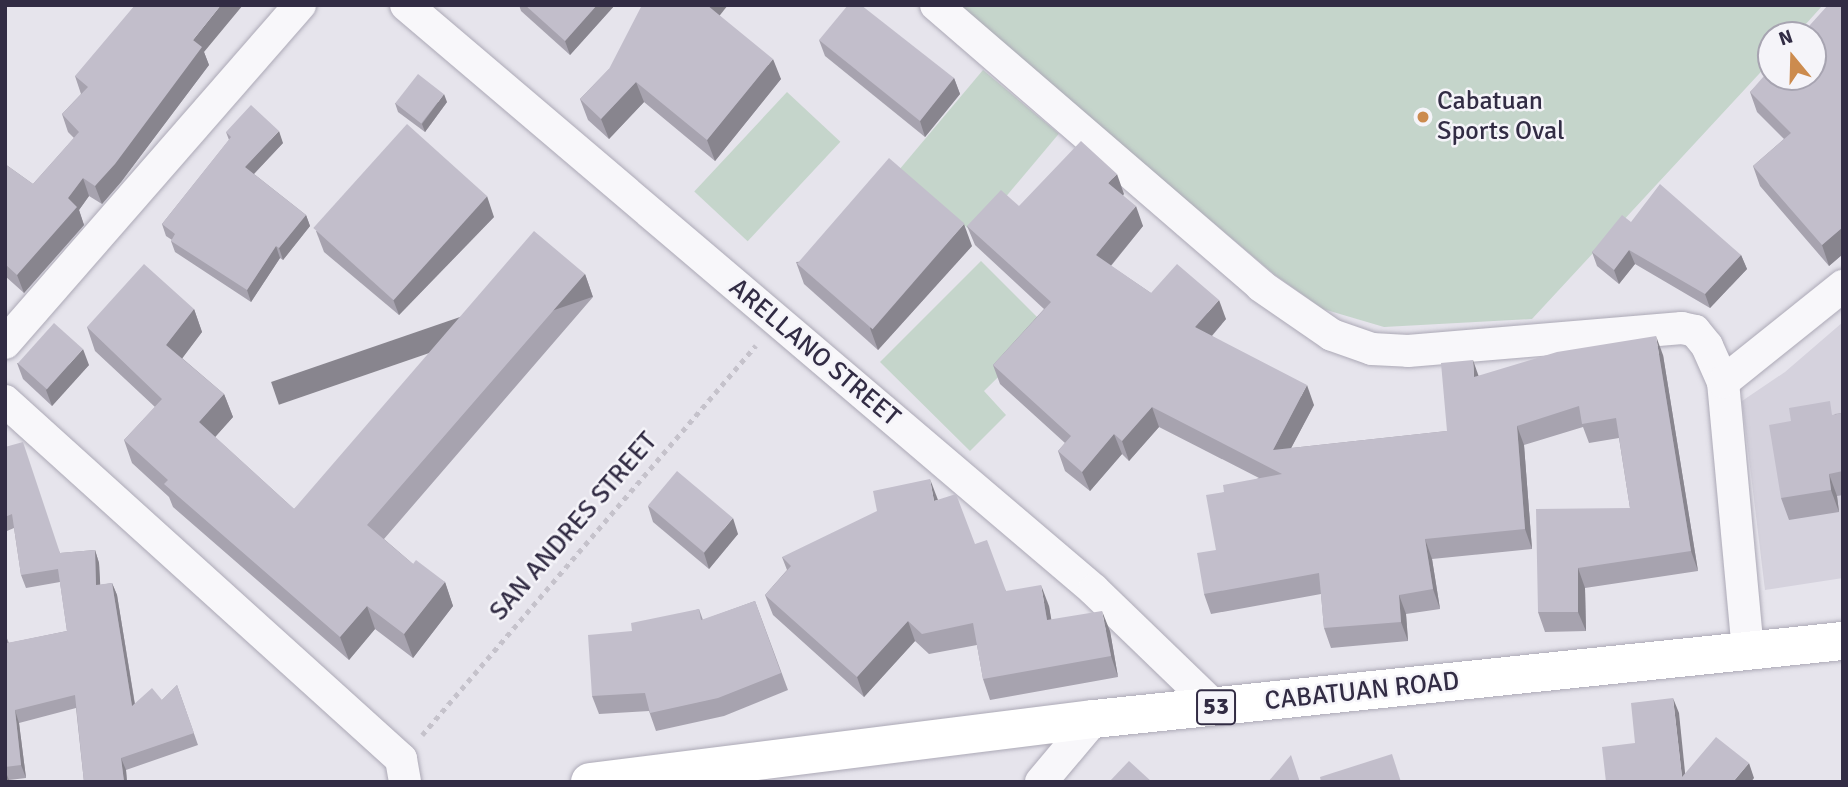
<!DOCTYPE html>
<html>
<head>
<meta charset="utf-8">
<style>
	body { margin:0 }
	#map { position:relative; width:1848px; height:787px; overflow:hidden; background:#e6e4ec; font-family:Signika,sans-serif }
	div>[style] { position:absolute }
	.built>* { inset:0; background:#d5d2dd }
	.green>* { inset:0; background:#c5d5cb; transform-origin:0 0 }
	.path>* { height:4.5px; margin-top:-2.25px; transform-origin:0; background:repeating-linear-gradient(90deg,#c5c2cb 0 5px,transparent 0 10px) }
	.roads { filter:drop-shadow(0 0 2px #aca9b6) drop-shadow(0 0 2px #aca9b6) }
	.minor>* { height:32px; margin:-16px; padding:0 16px; transform-origin:16px; border-radius:16px; background:#f8f7fa }
	.trunk>* { height:38px; margin:-19px; padding:0 19px; transform-origin:19px; border-radius:19px; background:#fff }
	.wall>* { inset:0; background:#a7a3af }
	.shaded-wall>* { inset:0; background:#88858e; transform-origin:0 0 }
	.building>* { inset:0; background:#c2becb; transform-origin:0 0 }
	.dots>* { width:19px; height:19px; translate:-50% -50%; box-sizing:border-box; border:4px solid #f5f4f9; border-radius:50% }
	span { translate:-50% -50%; white-space:nowrap; text-align:center; line-height:1.15; -webkit-text-stroke:5px #f5f4f9; paint-order:stroke }
	.shield-label span { padding:2px 5px; background:#f5f4f9; border:2px solid; border-radius:5px; -webkit-text-stroke-width:0 }
	.shield-label { font-size:24px; color:#322c44; font-weight:700 }
	.poi-label { font-size:26px; color:#322c44 }
	.left { translate:0 -50%; text-align:left }
	.street-label { font-size:26px; color:#322c44 }
	.frame { position:absolute; inset:0; border:7px solid #322c44; pointer-events:none }
	.north { position:absolute; left:1757px; top:21px; width:70px; height:70px; box-sizing:border-box; background:#f5f4f9; border:2px solid #a7a4b1; border-radius:50%; rotate:341deg; font-size:19px; font-weight:700; line-height:28px; text-align:center; color:#322c44 }
	.north::after { content:''; display:block; margin:auto; width:24px; height:32px; background:#cc8b4e; clip-path:polygon(50% 0,100% 100%,50% 72%,0 100%) }
</style>
</head>
<body>
<div id="map">
	<div class="built">
		<div style="clip-path:polygon(1843px 322px,1843px 578px,1765px 590px,1742px 401px,1785px 372px)"></div>
	</div>
	<div class="green">
		<div style="clip-path:polygon(956px 5px,1823px 5px,1796px 35px,1771px 35px,1771px 61px,1532px 319px,1384px 327px,1323px 309px,1275px 275px)"></div>
		<div style="left:983px;top:70px;width:99px;height:131px;rotate:40deg"></div>
		<div style="left:787px;top:92px;width:73px;height:136px;rotate:43deg"></div>
		<div style="clip-path:polygon(981px 261px,1048px 328px,984px 391px,1006px 415px,970px 451px,880px 362px)"></div>
	</div>
	<div class="path">
		<div style="left:422px;top:735px;width:513px;rotate:-49.42deg"></div>
	</div>
	<div class="roads">
		<div class="minor">
			<div style="left:406px;top:5px;width:903px;rotate:40.37deg"></div>
			<div style="left:1094px;top:590px;width:170px;rotate:44deg"></div>
			<div style="left:936px;top:5px;width:430px;rotate:40.8deg"></div>
			<div style="left:1261px;top:286px;width:86px;rotate:34.6deg"></div>
			<div style="left:1332px;top:335px;width:42px;rotate:19.3deg"></div>
			<div style="left:1372px;top:349px;width:36px;rotate:3deg"></div>
			<div style="left:1408px;top:351px;width:275px;rotate:-4.8deg"></div>
			<div style="left:1682px;top:328px;width:13px;rotate:13deg"></div>
			<div style="left:1695px;top:331px;width:19px;rotate:51deg"></div>
			<div style="left:1707px;top:346px;width:39px;rotate:66deg"></div>
			<div style="left:1723px;top:382px;width:270px;rotate:84.7deg"></div>
			<div style="left:5px;top:343px;width:449px;rotate:-48.9deg"></div>
			<div style="left:1723px;top:382px;width:154px;rotate:-38.7deg"></div>
			<div style="left:5px;top:401px;width:534px;rotate:42.11deg"></div>
			<div style="left:401px;top:759px;width:23px;rotate:80deg"></div>
			<div style="left:1041px;top:782px;width:82px;rotate:-49.9deg"></div>
		</div>
		<div class="trunk">
			<div style="left:590px;top:782px;width:508px;rotate:-7.13deg"></div>
			<div style="left:1094px;top:719px;width:753px;rotate:-5.95deg"></div>
		</div>
	</div>
	<div class="wall">
		<div style="clip-path:polygon(519px 5px,615px 5px,570px 55px,521px 11px)"></div>
		<div style="clip-path:polygon(1843px 5px,1843px 254px,1829px 266px,1760px 186px,1753px 166px,1784px 139px,1757px 112px,1750px 92px)"></div>
		<div style="clip-path:polygon(720px 16px,781px 79px,715px 161px,644px 102px,609px 139px,588px 120px,580px 99px,609px 69px)"></div>
		<div style="clip-path:polygon(819px 40px,954px 78px,960px 94px,925px 137px,825px 56px)"></div>
		<div style="clip-path:polygon(204px 52px,209px 65px,121px 182px,102px 204px,89px 196px,79px 210px,84px 225px,24px 293px,5px 276px,5px 164px,33px 184px,74px 138px,68px 132px,62px 114px,81px 94px,75px 76px)"></div>
		<div style="clip-path:polygon(447px 102px,425px 132px,398px 112px,395px 103px)"></div>
		<div style="clip-path:polygon(226px 132px,283px 143px,254px 174px,306px 215px,310px 226px,283px 260px,280px 258px,251px 302px,175px 252px,171px 241px,172px 240px,166px 236px,162px 224px,229px 140px)"></div>
		<div style="clip-path:polygon(1124px 194px,1123px 195px,1143px 226px,1111px 266px,1151px 293px,1226px 319px,1212px 336px,1314px 405px,1291px 448px,1447px 431px,1479px 376px,1663px 355px,1698px 571px,1585px 588px,1586px 631px,1545px 632px,1538px 612px,1630px 508px,1619px 438px,1589px 443px,1583px 427px,1524px 445px,1532px 549px,1432px 559px,1440px 609px,1406px 614px,1408px 641px,1331px 648px,1324px 628px,1321px 594px,1211px 614px,1204px 594px,1216px 550px,1224px 492px,1259px 478px,1159px 427px,1129px 461px,1122px 454px,1090px 491px,1065px 471px,1058px 451px,1065px 443px,1000px 384px,993px 365px,1044px 309px,975px 245px,967px 226px,1019px 206px)"></div>
		<div style="clip-path:polygon(494px 217px,399px 315px,324px 252px,316px 231px)"></div>
		<div style="clip-path:polygon(1631px 222px,1741px 255px,1747px 269px,1710px 308px,1635px 264px,1619px 284px,1597px 266px,1592px 252px)"></div>
		<div style="clip-path:polygon(972px 246px,878px 350px,804px 284px,796px 262px)"></div>
		<div style="clip-path:polygon(585px 274px,593px 297px,384px 539px,413px 564px,445px 582px,453px 606px,413px 658px,375px 629px,349px 660px,173px 507px,169px 497px,132px 463px,124px 440px,155px 407px,95px 351px,87px 327px,194px 309px,202px 332px,182px 358px,224px 394px,233px 417px,215px 437px,294px 509px)"></div>
		<div style="clip-path:polygon(17px 363px,89px 365px,52px 406px,23px 379px)"></div>
		<div style="clip-path:polygon(1843px 413px,1843px 495px,1837px 496px,1839px 512px,1789px 520px,1781px 498px,1835px 414px)"></div>
		<div style="clip-path:polygon(5px 447px,60px 553px,95px 550px,99px 563px,100px 585px,112px 583px,117px 595px,135px 704px,162px 700px,177px 685px,198px 745px,126px 770px,127px 782px,84px 782px,76px 708px,19px 723px,26px 778px,9px 780px,5px 782px,5px 634px,9px 643px,67px 631px,60px 582px,26px 588px,21px 575px,14px 528px,7px 531px,5px 526px)"></div>
		<div style="clip-path:polygon(648px 506px,738px 534px,709px 569px,653px 522px)"></div>
		<div style="clip-path:polygon(975px 544px,1006px 591px,1049px 606px,1051px 620px,1110px 631px,1118px 677px,990px 700px,983px 679px,977px 645px,929px 654px,915px 641px,864px 697px,773px 615px,765px 595px,787px 570px,782px 557px)"></div>
		<div style="clip-path:polygon(755px 601px,788px 690px,724px 716px,656px 731px,649px 711px,599px 714px,592px 696px,632px 631px,699px 609px,703px 620px)"></div>
	</div>
	<div class="shaded-wall">
		<div style="clip-path:polygon(221px 5px,243px 5px,204px 52px,209px 65px,121px 182px,102px 204px,95px 186px,193px 40px)"></div>
		<div style="clip-path:polygon(597px 5px,615px 5px,570px 55px,565px 41px)"></div>
		<div style="clip-path:polygon(706px 5px,728px 5px,713px 24px)"></div>
		<div style="clip-path:polygon(773px 59px,781px 79px,715px 161px,707px 140px)"></div>
		<div style="clip-path:polygon(954px 78px,960px 94px,925px 137px,920px 121px)"></div>
		<div style="clip-path:polygon(636px 82px,644px 102px,609px 139px,601px 119px)"></div>
		<div style="clip-path:polygon(444px 94px,447px 102px,425px 132px,422px 124px)"></div>
		<div style="clip-path:polygon(279px 131px,283px 143px,249px 179px,245px 167px)"></div>
		<div style="clip-path:polygon(1117px 174px,1124px 194px,1115px 203px,1108px 183px)"></div>
		<div style="clip-path:polygon(83px 178px,89px 196px,79px 210px,84px 225px,24px 293px,17px 275px,68px 198px)"></div>
		<div style="clip-path:polygon(487px 196px,494px 217px,399px 315px,391px 294px)"></div>
		<div style="clip-path:polygon(1136px 206px,1143px 226px,1103px 275px,1096px 255px)"></div>
		<div style="clip-path:polygon(306px 215px,310px 226px,283px 260px,279px 248px)"></div>
		<div style="clip-path:polygon(964px 224px,972px 246px,878px 350px,870px 328px)"></div>
		<div style="clip-path:polygon(1843px 227px,1843px 254px,1829px 266px,1822px 245px)"></div>
		<div style="clip-path:polygon(276px 246px,280px 258px,251px 302px,247px 290px)"></div>
		<div style="clip-path:polygon(1629px 250px,1635px 264px,1619px 284px,1614px 270px)"></div>
		<div style="clip-path:polygon(1741px 255px,1747px 269px,1710px 308px,1705px 294px)"></div>
		<div style="left:585px;top:274px;width:24px;height:332px;rotate:71deg"></div>
		<div style="clip-path:polygon(1219px 300px,1226px 319px,1202px 347px,1195px 327px)"></div>
		<div style="clip-path:polygon(194px 309px,202px 332px,175px 368px,166px 345px)"></div>
		<div style="clip-path:polygon(1656px 336px,1663px 355px,1698px 571px,1691px 551px)"></div>
		<div style="clip-path:polygon(83px 349px,89px 365px,52px 406px,46px 390px)"></div>
		<div style="clip-path:polygon(1473px 360px,1480px 380px,1474px 377px)"></div>
		<div style="clip-path:polygon(1307px 385px,1314px 405px,1280px 469px,1273px 450px)"></div>
		<div style="clip-path:polygon(224px 394px,233px 417px,208px 445px,199px 422px)"></div>
		<div style="clip-path:polygon(1152px 407px,1159px 427px,1129px 461px,1122px 441px)"></div>
		<div style="clip-path:polygon(1517px 426px,1524px 445px,1532px 549px,1525px 529px)"></div>
		<div style="clip-path:polygon(1114px 434px,1122px 454px,1090px 491px,1082px 472px)"></div>
		<div style="clip-path:polygon(1829px 474px,1837px 496px,1839px 512px,1831px 490px)"></div>
		<div style="clip-path:polygon(930px 479px,938px 500px,934px 501px)"></div>
		<div style="clip-path:polygon(733px 518px,738px 534px,709px 569px,704px 553px)"></div>
		<div style="clip-path:polygon(1425px 539px,1432px 559px,1440px 609px,1433px 589px)"></div>
		<div style="clip-path:polygon(95px 550px,99px 563px,101px 598px,96px 585px)"></div>
		<div style="clip-path:polygon(1578px 568px,1585px 588px,1586px 631px,1578px 612px)"></div>
		<div style="clip-path:polygon(445px 582px,453px 606px,413px 658px,404px 634px)"></div>
		<div style="clip-path:polygon(112px 583px,117px 595px,137px 718px,132px 706px)"></div>
		<div style="clip-path:polygon(1041px 585px,1049px 606px,1055px 641px,1047px 620px)"></div>
		<div style="clip-path:polygon(1399px 595px,1406px 614px,1408px 641px,1401px 622px)"></div>
		<div style="clip-path:polygon(367px 606px,375px 629px,349px 660px,340px 637px)"></div>
		<div style="clip-path:polygon(1102px 611px,1110px 631px,1118px 677px,1111px 656px)"></div>
		<div style="clip-path:polygon(908px 621px,915px 641px,864px 697px,857px 677px)"></div>
		<div style="clip-path:polygon(1673px 698px,1679px 713px,1686px 782px,1682px 777px)"></div>
		<div style="clip-path:polygon(15px 710px,19px 723px,26px 778px,21px 765px)"></div>
		<div style="clip-path:polygon(121px 758px,126px 770px,127px 782px,124px 782px)"></div>
		<div style="clip-path:polygon(1749px 763px,1754px 778px,1751px 782px,1733px 782px)"></div>
		<div style="clip-path:polygon(5px 770px,9px 780px,9px 782px,6px 782px)"></div>
	</div>
	<div class="building">
		<div style="clip-path:polygon(135px 5px,221px 5px,193px 40px,202px 47px,115px 164px,95px 186px,83px 178px,68px 198px,77px 207px,17px 275px,5px 264px,5px 164px,33px 184px,79px 132px,62px 114px,88px 87px,75px 76px)"></div>
		<div style="clip-path:polygon(525px 5px,597px 5px,565px 41px)"></div>
		<div style="clip-path:polygon(642px 5px,707px 5px,773px 59px,707px 140px,636px 82px,601px 119px,580px 99px,609px 69px)"></div>
		<div style="clip-path:polygon(848px 5px,861px 5px,954px 78px,920px 121px,819px 40px)"></div>
		<div style="clip-path:polygon(1828px 5px,1843px 5px,1843px 227px,1822px 245px,1753px 166px,1791px 133px,1750px 92px,1771px 68px,1771px 77px,1813px 77px,1813px 35px,1801px 35px)"></div>
		<div style="left:418px;top:74px;width:33px;height:37px;rotate:38deg"></div>
		<div style="clip-path:polygon(251px 105px,279px 131px,245px 167px,306px 215px,279px 248px,276px 246px,247px 290px,171px 241px,175px 234px,162px 224px,231px 137px,226px 132px)"></div>
		<div style="left:407px;top:124px;width:108px;height:140px;rotate:42deg"></div>
		<div style="clip-path:polygon(1081px 141px,1117px 174px,1108px 183px,1136px 206px,1096px 255px,1151px 293px,1177px 264px,1219px 300px,1195px 327px,1307px 385px,1273px 450px,1447px 431px,1441px 363px,1473px 360px,1474px 377px,1557px 352px,1656px 336px,1691px 551px,1578px 568px,1578px 612px,1538px 612px,1536px 509px,1630px 508px,1616px 418px,1582px 424px,1579px 406px,1517px 426px,1525px 529px,1425px 539px,1433px 589px,1399px 595px,1401px 622px,1324px 628px,1319px 573px,1204px 594px,1197px 553px,1216px 550px,1206px 495px,1224px 492px,1223px 485px,1282px 474px,1152px 407px,1122px 441px,1114px 434px,1082px 472px,1058px 451px,1071px 436px,993px 365px,1051px 302px,967px 226px,1001px 190px,1019px 206px)"></div>
		<div style="left:889px;top:158px;width:100px;height:140px;rotate:41deg"></div>
		<div style="clip-path:polygon(1660px 184px,1741px 255px,1705px 294px,1629px 250px,1614px 270px,1592px 252px,1622px 215px,1631px 222px)"></div>
		<div style="clip-path:polygon(534px 231px,585px 274px,367px 525px,413px 564px,416px 560px,445px 582px,404px 634px,367px 606px,340px 637px,164px 484px,168px 480px,124px 440px,162px 399px,87px 327px,144px 264px,194px 309px,166px 345px,224px 394px,199px 422px,294px 509px)"></div>
		<div style="left:54px;top:323px;width:39px;height:54px;rotate:42deg"></div>
		<div style="clip-path:polygon(1830px 401px,1832px 415px,1843px 413px,1843px 471px,1829px 474px,1831px 490px,1781px 498px,1769px 425px,1791px 421px,1789px 408px)"></div>
		<div style="clip-path:polygon(23px 442px,60px 553px,95px 550px,96px 585px,112px 583px,132px 706px,152px 688px,162px 700px,177px 685px,194px 733px,121px 758px,124px 781px,84px 782px,75px 695px,15px 710px,21px 765px,5px 767px,5px 634px,7px 643px,67px 631px,58px 569px,21px 575px,12px 514px,5px 517px,5px 447px)"></div>
		<div style="left:677px;top:471px;width:73px;height:45px;rotate:40deg"></div>
		<div style="clip-path:polygon(930px 479px,934px 501px,956px 494px,975px 544px,987px 540px,1006px 591px,1041px 585px,1047px 620px,1102px 611px,1111px 656px,983px 679px,973px 623px,922px 634px,908px 621px,857px 677px,765px 595px,791px 566px,782px 557px,877px 511px,873px 491px)"></div>
		<div style="clip-path:polygon(755px 601px,781px 673px,718px 698px,650px 713px,645px 693px,592px 696px,588px 635px,632px 631px,631px 623px,699px 609px,701px 620px)"></div>
		<div style="clip-path:polygon(1673px 698px,1682px 777px,1716px 737px,1749px 763px,1733px 782px,1606px 782px,1602px 747px,1635px 743px,1631px 703px)"></div>
		<div style="clip-path:polygon(1392px 754px,1401px 782px,1321px 782px,1320px 777px)"></div>
		<div style="clip-path:polygon(1291px 755px,1300px 782px,1268px 782px)"></div>
		<div style="clip-path:polygon(1129px 761px,1152px 782px,1109px 782px)"></div>
	</div>
	<div class="dots">
		<div style="left:1423px;top:117px;background:#cc8b4e"></div>
	</div>
	<div class="shield-label">
		<span style="left:1216px;top:707px">53</span>
	</div>
	<div class="poi-label">
		<span class="left" style="left:1437px;top:117px">Cabatuan<br>Sports Oval</span>
	</div>
	<div class="street-label">
		<span style="left:814px;top:353px;rotate:40deg">ARELLANO STREET</span>
		<span style="left:574px;top:527px;rotate:-49deg">SAN ANDRES STREET</span>
		<span style="left:1362px;top:692px;rotate:-6deg">CABATUAN ROAD</span>
	</div>
	<div class="frame"></div>
	<div class="north">N</div>
</div>
</body>
</html>
